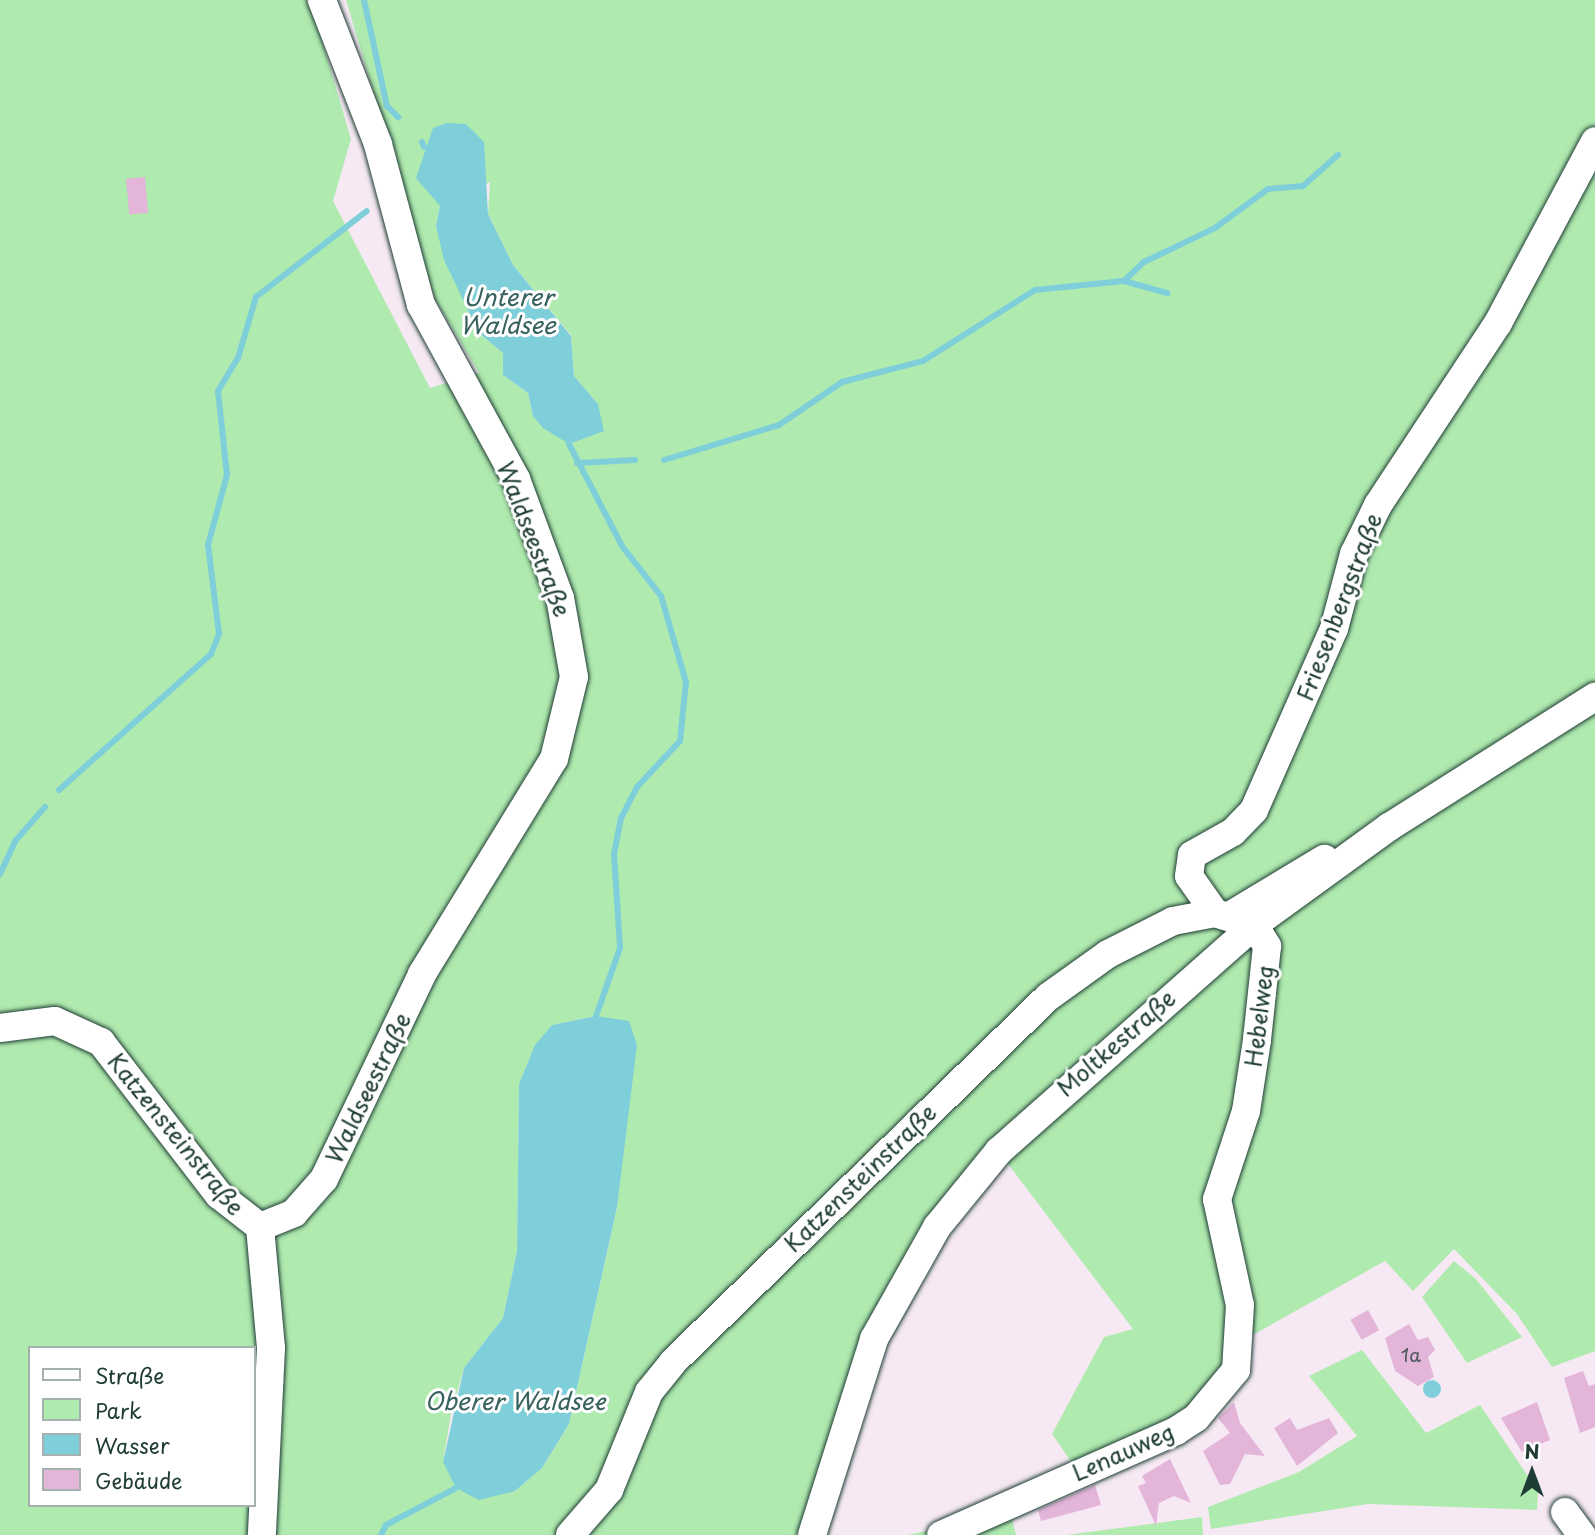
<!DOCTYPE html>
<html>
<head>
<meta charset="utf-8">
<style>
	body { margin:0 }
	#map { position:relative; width:1595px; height:1535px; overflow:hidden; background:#f6e9f4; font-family:"Playpen Sans",sans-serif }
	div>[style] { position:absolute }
	.green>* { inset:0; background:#afeaaf }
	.water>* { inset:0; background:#7fcfda }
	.round { border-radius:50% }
	.stream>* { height:6px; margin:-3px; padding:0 3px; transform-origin:3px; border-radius:3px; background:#7fcfda }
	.building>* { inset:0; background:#e2b5d9; transform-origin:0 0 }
	.roads { filter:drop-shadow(0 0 2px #1f3d34) drop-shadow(0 0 2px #1f3d34) }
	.minor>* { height:28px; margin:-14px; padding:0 14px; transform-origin:14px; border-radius:14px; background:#fff }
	span { translate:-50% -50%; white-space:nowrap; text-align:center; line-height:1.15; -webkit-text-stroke:6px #fff; paint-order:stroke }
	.number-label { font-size:19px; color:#505b5d }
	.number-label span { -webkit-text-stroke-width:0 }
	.street-label { font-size:23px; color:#1f3d34 }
	.water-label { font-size:24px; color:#37625e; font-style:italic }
	.legend { position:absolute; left:28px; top:1346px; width:228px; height:161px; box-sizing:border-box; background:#fff; border:2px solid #a5b1ae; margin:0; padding:9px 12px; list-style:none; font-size:21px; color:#1f3d34 }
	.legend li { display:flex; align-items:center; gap:14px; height:35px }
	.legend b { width:35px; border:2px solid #a5b1ae }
	.north { position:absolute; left:1497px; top:1437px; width:70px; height:70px; -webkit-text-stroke:5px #fff; paint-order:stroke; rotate:0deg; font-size:19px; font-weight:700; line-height:28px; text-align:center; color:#1f3d34 }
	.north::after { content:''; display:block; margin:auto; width:24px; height:32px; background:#1f3d34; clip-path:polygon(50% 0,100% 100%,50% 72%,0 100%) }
</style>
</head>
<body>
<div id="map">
	<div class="green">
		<div style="clip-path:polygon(evenodd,0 0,310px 0,351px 139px,333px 201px,430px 388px,479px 373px,435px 299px,346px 0,1595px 0,1595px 1351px,1552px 1367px,1517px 1314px,1454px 1249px,1413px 1291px,1385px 1261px,1242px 1341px,1196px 1418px,1079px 1473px,1052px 1434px,1104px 1337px,1133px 1329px,999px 1152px,898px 1291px,812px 1535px,0 1535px,0 0,490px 182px,488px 214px,513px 265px,571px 335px,574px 376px,598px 404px,533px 416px,528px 393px,503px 375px,503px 353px,479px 333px,436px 226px,440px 206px,490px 182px,0 0,596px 1016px,625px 1126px,617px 1207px,569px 1424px,542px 1468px,515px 1491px,443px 1462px,451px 1414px,464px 1368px,503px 1318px,517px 1251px,519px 1084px,535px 1046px,552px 1025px,596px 1016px,0 0,30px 1348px,254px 1348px,254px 1505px,30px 1505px,30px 1348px)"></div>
		<div style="clip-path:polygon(1454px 1261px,1476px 1279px,1522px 1337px,1467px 1363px,1422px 1297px)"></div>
		<div style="clip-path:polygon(1362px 1350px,1426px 1433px,1480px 1405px,1538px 1491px,1537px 1510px,1368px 1504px,1211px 1529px,1208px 1507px,1299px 1472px,1357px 1436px,1309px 1376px)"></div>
		<div style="clip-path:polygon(1008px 1503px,1016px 1535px,908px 1535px,973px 1521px)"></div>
		<div style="clip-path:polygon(1202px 1517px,1203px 1535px,1066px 1535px,1143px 1525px)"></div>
	</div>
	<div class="water">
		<div style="clip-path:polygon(447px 123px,466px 124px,484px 142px,488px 214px,513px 265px,571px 336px,574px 376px,598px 404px,604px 431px,569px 444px,543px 428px,533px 416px,528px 393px,503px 375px,503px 353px,479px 333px,444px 260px,436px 226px,440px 206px,416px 178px,433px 128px)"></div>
		<div style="clip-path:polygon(596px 1016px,629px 1021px,637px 1045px,617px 1207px,569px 1424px,542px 1468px,515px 1491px,479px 1500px,456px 1488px,443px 1462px,464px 1368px,503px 1318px,517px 1251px,519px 1084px,535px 1045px,552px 1025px)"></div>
		<div class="round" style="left:1423px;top:1380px;width:18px;height:18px"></div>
	</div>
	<div class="stream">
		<div style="left:364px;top:0;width:108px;rotate:77.8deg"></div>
		<div style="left:387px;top:106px;width:16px;rotate:45deg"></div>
		<div style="left:422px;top:142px;width:5px;rotate:68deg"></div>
		<div style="left:1124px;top:281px;width:28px;rotate:-44deg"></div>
		<div style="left:1144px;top:262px;width:79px;rotate:-25.6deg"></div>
		<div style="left:1215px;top:228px;width:66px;rotate:-36.3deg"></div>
		<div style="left:1268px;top:189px;width:35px;rotate:-5deg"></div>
		<div style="left:1303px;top:186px;width:47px;rotate:-41.5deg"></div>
		<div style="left:569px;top:444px;width:115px;rotate:62.5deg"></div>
		<div style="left:622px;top:546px;width:63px;rotate:52deg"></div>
		<div style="left:661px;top:596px;width:90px;rotate:73.8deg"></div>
		<div style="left:686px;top:682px;width:59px;rotate:95.8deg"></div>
		<div style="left:680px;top:741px;width:63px;rotate:133.1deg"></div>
		<div style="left:637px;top:787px;width:35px;rotate:117deg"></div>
		<div style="left:621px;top:818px;width:37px;rotate:101deg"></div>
		<div style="left:614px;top:854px;width:94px;rotate:86.3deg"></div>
		<div style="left:620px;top:948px;width:72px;rotate:109.4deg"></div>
		<div style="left:664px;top:460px;width:120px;rotate:-16.9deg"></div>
		<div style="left:779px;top:425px;width:76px;rotate:-34.3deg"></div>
		<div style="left:842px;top:382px;width:84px;rotate:-14.5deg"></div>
		<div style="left:923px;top:361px;width:133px;rotate:-32.4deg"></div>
		<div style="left:1035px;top:290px;width:89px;rotate:-5.8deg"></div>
		<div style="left:1124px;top:281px;width:45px;rotate:15.6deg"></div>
		<div style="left:577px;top:463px;width:58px;rotate:-3deg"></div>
		<div style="left:59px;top:790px;width:204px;rotate:-41.8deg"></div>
		<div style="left:211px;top:654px;width:22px;rotate:-68deg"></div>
		<div style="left:219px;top:634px;width:90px;rotate:-97deg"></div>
		<div style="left:208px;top:545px;width:73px;rotate:-74.8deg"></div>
		<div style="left:227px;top:475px;width:84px;rotate:-96.1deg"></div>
		<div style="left:218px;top:391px;width:39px;rotate:-59deg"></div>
		<div style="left:238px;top:358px;width:64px;rotate:-73.6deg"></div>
		<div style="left:256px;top:297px;width:140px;rotate:-37.8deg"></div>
		<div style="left:0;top:874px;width:38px;rotate:-65deg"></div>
		<div style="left:16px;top:840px;width:44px;rotate:-48.7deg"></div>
		<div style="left:381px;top:1535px;width:11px;rotate:-63deg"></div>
		<div style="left:386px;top:1525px;width:79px;rotate:-27.9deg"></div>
	</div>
	<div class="building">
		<div style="left:145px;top:177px;width:36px;height:19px;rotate:85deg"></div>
		<div style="left:1368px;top:1310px;width:23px;height:20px;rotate:61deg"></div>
		<div style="clip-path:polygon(1409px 1324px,1418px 1340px,1428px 1337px,1435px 1350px,1428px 1357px,1434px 1377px,1418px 1386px,1395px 1371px,1385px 1338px)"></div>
		<div style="clip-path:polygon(1583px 1371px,1589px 1386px,1595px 1384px,1595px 1427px,1580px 1433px,1564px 1378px)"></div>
		<div style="clip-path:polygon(1234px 1402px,1240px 1423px,1265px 1456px,1245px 1454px,1230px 1484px,1220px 1485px,1203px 1451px,1230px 1433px,1218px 1418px)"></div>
		<div style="clip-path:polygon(1537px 1402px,1550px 1440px,1522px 1452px,1501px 1418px)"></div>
		<div style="clip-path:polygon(1290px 1418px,1297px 1430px,1329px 1418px,1338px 1433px,1297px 1466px,1274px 1428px)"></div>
		<div style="clip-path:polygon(1170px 1459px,1191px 1503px,1174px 1496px,1159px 1503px,1156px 1526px,1138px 1486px,1146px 1483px,1142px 1476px)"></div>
		<div style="clip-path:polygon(1095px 1485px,1101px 1505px,1041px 1521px,1038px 1510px)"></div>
	</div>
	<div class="roads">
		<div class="minor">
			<div style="left:1215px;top:913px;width:45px;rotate:-125.1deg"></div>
			<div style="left:1189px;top:876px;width:21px;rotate:-82deg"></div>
			<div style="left:1192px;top:855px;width:47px;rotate:-29.3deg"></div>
			<div style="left:1233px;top:832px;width:30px;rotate:-46deg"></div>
			<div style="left:1254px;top:810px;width:198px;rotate:-66.2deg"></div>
			<div style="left:1334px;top:629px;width:78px;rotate:-75.1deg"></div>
			<div style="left:1354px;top:554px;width:55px;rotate:-63.9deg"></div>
			<div style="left:1378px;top:505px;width:218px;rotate:-56.6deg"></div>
			<div style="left:1498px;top:323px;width:206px;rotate:-61.9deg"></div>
			<div style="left:1231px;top:915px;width:109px;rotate:-31.1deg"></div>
			<div style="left:0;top:1028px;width:55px;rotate:-7.3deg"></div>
			<div style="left:55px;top:1021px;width:51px;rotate:24.5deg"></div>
			<div style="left:101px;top:1042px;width:193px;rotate:52.4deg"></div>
			<div style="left:219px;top:1195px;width:52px;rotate:38deg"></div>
			<div style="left:260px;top:1227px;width:37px;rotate:-22deg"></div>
			<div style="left:294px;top:1213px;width:45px;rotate:-48.6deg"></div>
			<div style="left:324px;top:1179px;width:227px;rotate:-64.4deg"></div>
			<div style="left:422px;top:974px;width:252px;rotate:-58.5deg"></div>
			<div style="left:554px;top:759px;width:84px;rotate:-76.3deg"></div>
			<div style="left:574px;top:677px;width:80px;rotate:-100deg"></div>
			<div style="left:560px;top:598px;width:127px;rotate:-110.3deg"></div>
			<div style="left:516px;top:479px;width:198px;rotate:-118.6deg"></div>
			<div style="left:421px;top:305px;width:167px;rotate:-105deg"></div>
			<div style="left:378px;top:144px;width:155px;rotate:-111.3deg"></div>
			<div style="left:260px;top:1227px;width:121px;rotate:84.8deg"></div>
			<div style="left:271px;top:1348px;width:187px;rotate:92.8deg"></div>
			<div style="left:1565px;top:1512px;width:29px;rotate:54deg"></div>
			<div style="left:570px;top:1535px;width:60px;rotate:-49.1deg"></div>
			<div style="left:609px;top:1490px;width:106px;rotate:-67.8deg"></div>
			<div style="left:649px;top:1392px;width:38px;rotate:-51deg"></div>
			<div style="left:673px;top:1362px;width:523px;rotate:-44.23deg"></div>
			<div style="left:1048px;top:997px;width:74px;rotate:-35.6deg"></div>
			<div style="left:1108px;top:954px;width:73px;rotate:-26.9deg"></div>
			<div style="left:1173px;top:921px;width:43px;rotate:-10.8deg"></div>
			<div style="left:1215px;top:913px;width:41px;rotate:17.1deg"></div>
			<div style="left:1254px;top:925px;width:25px;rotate:58deg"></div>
			<div style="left:1267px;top:946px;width:95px;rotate:96.1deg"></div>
			<div style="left:1257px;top:1040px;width:72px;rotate:98.8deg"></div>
			<div style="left:1246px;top:1111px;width:93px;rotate:108.2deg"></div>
			<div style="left:1217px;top:1199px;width:108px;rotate:77.8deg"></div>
			<div style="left:1240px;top:1305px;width:65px;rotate:93.5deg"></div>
			<div style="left:1236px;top:1370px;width:62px;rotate:129.8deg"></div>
			<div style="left:1196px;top:1418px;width:24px;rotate:147deg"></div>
			<div style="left:1176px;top:1431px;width:257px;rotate:156.1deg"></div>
			<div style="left:812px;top:1535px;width:206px;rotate:-72.4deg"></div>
			<div style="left:874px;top:1339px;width:129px;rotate:-60.6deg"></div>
			<div style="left:937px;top:1227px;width:98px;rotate:-50.8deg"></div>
			<div style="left:999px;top:1151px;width:341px;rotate:-41.5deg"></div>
			<div style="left:1254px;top:925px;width:167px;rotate:-36deg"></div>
			<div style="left:1389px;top:827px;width:244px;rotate:-32.3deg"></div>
		</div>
	</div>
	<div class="number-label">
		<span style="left:1411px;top:1355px">1a</span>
	</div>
	<div class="street-label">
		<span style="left:534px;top:539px;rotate:69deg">Waldseestraße</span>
		<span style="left:1339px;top:607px;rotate:-69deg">Friesenbergstraße</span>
		<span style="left:1259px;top:1016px;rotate:-83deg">Hebelweg</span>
		<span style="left:1116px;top:1043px;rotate:-41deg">Moltkestraße</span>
		<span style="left:368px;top:1088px;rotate:-64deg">Waldseestraße</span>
		<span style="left:176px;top:1134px;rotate:51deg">Katzensteinstraße</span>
		<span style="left:860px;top:1178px;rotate:-44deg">Katzensteinstraße</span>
		<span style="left:1123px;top:1452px;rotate:-24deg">Lenauweg</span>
	</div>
	<div class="water-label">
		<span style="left:508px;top:311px">Unterer<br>Waldsee</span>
		<span style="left:515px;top:1401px">Oberer Waldsee</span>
	</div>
	<ul class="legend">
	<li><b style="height:9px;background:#fff"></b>Straße</li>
	<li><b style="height:19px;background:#afeaaf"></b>Park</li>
	<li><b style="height:19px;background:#7fcfda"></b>Wasser</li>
	<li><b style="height:19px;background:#e2b5d9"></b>Gebäude</li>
	</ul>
	<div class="north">N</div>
</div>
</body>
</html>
